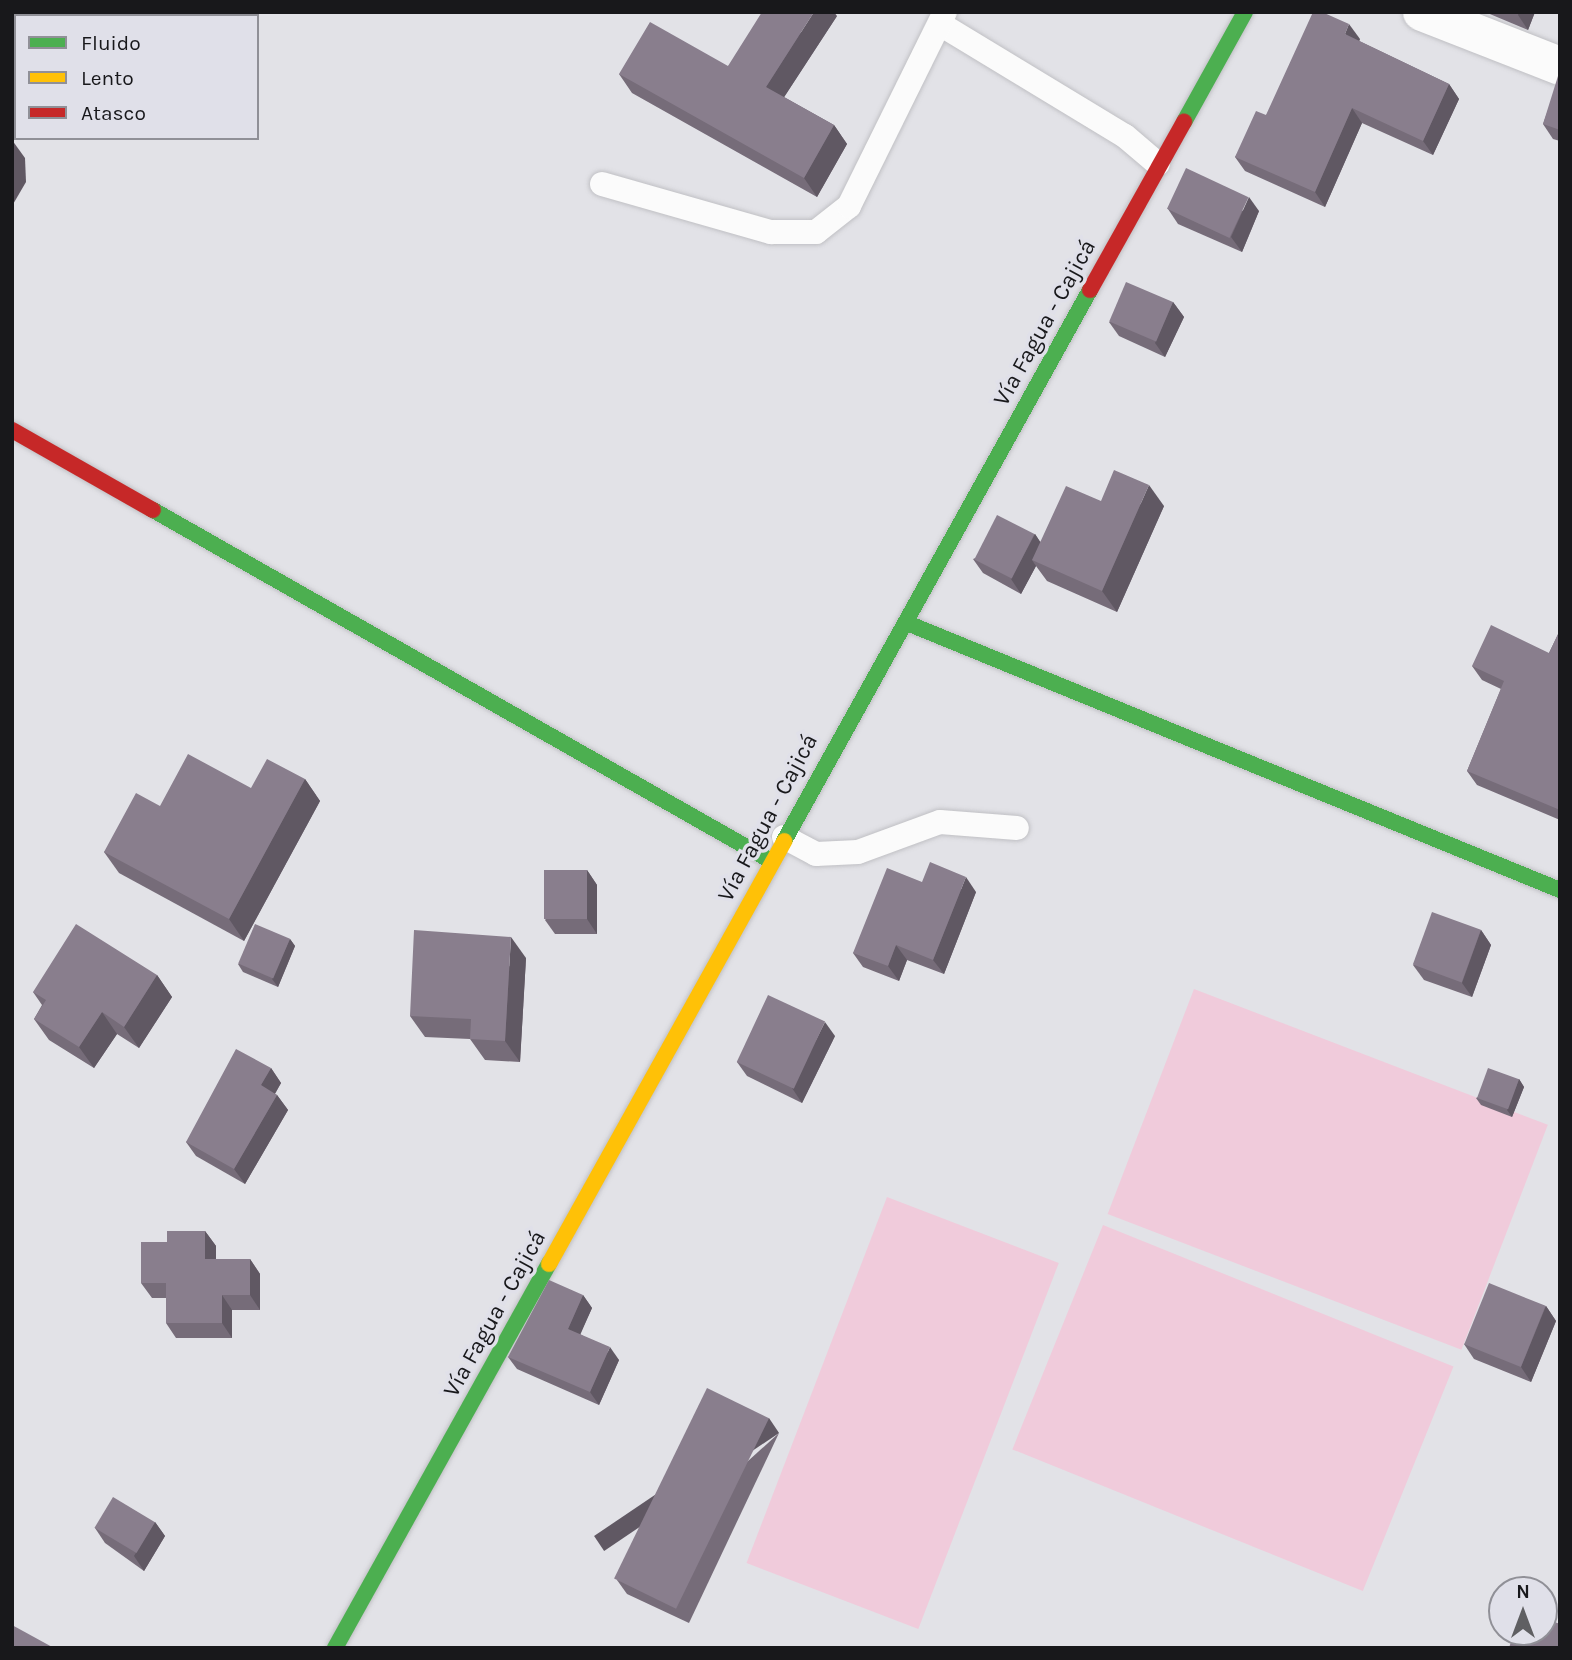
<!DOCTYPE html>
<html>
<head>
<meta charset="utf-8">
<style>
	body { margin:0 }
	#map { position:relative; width:1572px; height:1660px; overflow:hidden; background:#e2e2e7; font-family:Karla,sans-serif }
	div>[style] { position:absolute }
	.green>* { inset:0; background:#f0cbdb; transform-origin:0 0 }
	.roads { filter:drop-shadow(0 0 2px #c0c0c4) drop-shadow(0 0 2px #c0c0c4) }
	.lane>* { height:24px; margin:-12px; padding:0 12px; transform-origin:12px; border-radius:12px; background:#fbfbfb }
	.street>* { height:38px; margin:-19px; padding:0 19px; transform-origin:19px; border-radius:19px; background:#fbfbfb }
	.fast>* { height:16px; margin:-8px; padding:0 8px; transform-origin:8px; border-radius:8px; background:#4caf50 }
	.slow>* { height:16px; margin:-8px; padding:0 8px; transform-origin:8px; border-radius:8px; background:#ffc107 }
	.jam>* { height:16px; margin:-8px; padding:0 8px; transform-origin:8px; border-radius:8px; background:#c62828 }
	.wall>* { inset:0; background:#766c79 }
	.shaded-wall>* { inset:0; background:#605863; transform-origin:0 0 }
	.building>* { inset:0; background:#897e8d; transform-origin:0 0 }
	span { translate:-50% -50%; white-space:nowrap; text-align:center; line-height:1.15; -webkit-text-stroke:7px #e0e0e9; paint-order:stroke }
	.street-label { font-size:23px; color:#18181b }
	.frame { position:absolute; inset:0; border:14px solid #18181b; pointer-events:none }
	.legend { position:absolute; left:14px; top:14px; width:245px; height:126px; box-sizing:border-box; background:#e0e0e9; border:2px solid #909097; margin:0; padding:9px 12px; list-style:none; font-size:21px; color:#18181b }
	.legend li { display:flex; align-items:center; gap:14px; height:35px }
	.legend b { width:35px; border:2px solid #909097 }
	.north { position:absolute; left:1488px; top:1576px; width:70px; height:70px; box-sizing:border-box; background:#e0e0e9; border:2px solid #909097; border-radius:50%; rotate:0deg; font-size:19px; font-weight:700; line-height:28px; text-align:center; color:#18181b }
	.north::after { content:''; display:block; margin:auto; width:24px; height:32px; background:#5f5f62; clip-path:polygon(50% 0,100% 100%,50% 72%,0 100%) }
</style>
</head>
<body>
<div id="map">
	<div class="green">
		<div style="left:1194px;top:989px;width:379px;height:241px;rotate:21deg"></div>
		<div style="left:887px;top:1197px;width:184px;height:392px;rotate:21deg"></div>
		<div style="left:1103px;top:1225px;width:378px;height:242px;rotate:22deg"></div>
	</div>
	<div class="roads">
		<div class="lane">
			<div style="left:940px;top:24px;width:216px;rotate:31.2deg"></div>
			<div style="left:1125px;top:136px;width:43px;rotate:40.3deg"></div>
			<div style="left:602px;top:184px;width:176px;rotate:15.9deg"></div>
			<div style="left:771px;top:232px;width:45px"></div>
			<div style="left:816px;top:232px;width:42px;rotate:-38.2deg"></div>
			<div style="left:849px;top:206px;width:216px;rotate:-63.7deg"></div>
			<div style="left:784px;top:837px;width:36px;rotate:28deg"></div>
			<div style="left:816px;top:854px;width:42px;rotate:-2.7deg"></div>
			<div style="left:858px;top:852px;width:87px;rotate:-20.1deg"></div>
			<div style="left:940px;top:822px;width:77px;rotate:4.5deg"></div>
		</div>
		<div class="street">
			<div style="left:1422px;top:12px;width:148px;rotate:21.4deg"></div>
		</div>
		<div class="fast">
			<div style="left:1184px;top:122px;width:126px;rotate:-61deg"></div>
			<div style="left:153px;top:510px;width:711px;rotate:29.59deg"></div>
			<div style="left:907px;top:623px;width:705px;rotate:22.24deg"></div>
			<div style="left:784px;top:841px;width:630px;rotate:-60.95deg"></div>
			<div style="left:335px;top:1648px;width:440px;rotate:-60.9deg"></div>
		</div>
		<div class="slow">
			<div style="left:549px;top:1264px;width:484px;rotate:-60.9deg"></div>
		</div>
		<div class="jam">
			<div style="left:1090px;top:290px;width:193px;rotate:-60.8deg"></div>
			<div style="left:12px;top:430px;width:162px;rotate:29.6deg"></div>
		</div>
	</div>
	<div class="wall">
		<div style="clip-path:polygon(1485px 12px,1535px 12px,1528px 30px)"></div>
		<div style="clip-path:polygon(837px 16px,784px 97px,834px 125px,847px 144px,817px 197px,632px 93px,619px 74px,728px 66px)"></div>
		<div style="clip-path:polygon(1360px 39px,1359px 41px,1449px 84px,1459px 99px,1433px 155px,1362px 123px,1325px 207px,1245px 171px,1235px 157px,1266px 115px)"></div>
		<div style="clip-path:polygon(1560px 77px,1560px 141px,1553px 139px,1543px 124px)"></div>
		<div style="clip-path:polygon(1168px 209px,1259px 211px,1242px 252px,1178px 224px)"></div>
		<div style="clip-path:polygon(1173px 302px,1184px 317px,1165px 357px,1119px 336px,1109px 322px)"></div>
		<div style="clip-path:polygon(1101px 501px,1164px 506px,1117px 612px,1047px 581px,1036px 566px,1021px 594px,983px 573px,973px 559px,1035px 534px,1040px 542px)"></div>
		<div style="clip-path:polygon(1560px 630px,1560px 820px,1477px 785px,1467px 771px,1501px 689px,1482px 680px,1472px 666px,1549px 653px)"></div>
		<div style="clip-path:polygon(305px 779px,320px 801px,244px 941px,119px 873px,104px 852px,160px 806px)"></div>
		<div style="clip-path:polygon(587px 870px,597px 885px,597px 934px,555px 934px,545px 920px)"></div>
		<div style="clip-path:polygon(922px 882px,976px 892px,944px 974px,907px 960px,899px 981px,863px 967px,853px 953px)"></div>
		<div style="clip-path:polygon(1481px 930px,1491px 945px,1472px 997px,1424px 980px,1413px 965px)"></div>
		<div style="clip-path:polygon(290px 939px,295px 946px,278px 987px,243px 972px,238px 964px)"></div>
		<div style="clip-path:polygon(526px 958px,520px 1062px,485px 1060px,470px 1039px,425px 1037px,410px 1016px)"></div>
		<div style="clip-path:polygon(157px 975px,172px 997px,139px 1048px,117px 1034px,94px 1068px,49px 1040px,34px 1019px,42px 1005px,33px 992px)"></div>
		<div style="clip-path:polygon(835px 1036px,802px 1103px,747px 1076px,737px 1062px)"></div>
		<div style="clip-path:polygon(271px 1068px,281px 1083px,275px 1094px,277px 1095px,288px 1110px,245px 1184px,196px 1156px,186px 1142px)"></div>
		<div style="clip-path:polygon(1519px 1079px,1524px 1087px,1512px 1117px,1481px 1105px,1476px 1098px)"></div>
		<div style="clip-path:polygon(205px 1231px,216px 1246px,216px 1259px,250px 1259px,260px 1274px,260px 1310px,232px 1310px,232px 1338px,176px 1338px,166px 1323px,166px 1298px,152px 1298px,141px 1283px,167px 1242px)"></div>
		<div style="clip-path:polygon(583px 1295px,592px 1308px,580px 1334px,619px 1360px,599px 1405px,517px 1369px,508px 1357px)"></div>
		<div style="clip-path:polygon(1546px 1306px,1556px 1321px,1531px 1382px,1474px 1359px,1464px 1344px)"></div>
		<div style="clip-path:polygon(779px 1433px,689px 1623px,627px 1594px,617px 1580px)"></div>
		<div style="clip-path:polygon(155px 1522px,165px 1536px,144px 1571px,105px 1543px,95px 1528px)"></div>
	</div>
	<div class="shaded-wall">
		<div style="clip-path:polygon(814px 12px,834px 12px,837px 16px,779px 105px,766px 87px)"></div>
		<div style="clip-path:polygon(1519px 12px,1535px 12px,1528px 30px,1518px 15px)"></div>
		<div style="clip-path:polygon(1349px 24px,1360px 39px,1356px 49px,1345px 34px)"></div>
		<div style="clip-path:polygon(1449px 84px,1459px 99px,1433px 155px,1423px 141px)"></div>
		<div style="clip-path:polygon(1352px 108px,1362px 123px,1325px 207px,1315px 192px)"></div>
		<div style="clip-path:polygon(834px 125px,847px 144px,817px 197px,804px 178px)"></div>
		<div style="clip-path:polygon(12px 140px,25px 158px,26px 182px,12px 206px)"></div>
		<div style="clip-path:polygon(1249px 197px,1259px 211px,1242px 252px,1231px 237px)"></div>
		<div style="clip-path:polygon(1173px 302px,1184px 317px,1165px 357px,1155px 343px)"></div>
		<div style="clip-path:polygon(1149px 485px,1164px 506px,1117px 612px,1102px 591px)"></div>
		<div style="clip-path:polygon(1035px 534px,1045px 549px,1032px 560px,1036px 566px,1021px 594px,1011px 579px)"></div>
		<div style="clip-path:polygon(305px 779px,320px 801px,244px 941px,229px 919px)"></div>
		<div style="clip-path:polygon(587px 870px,597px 885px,597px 934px,587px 919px)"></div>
		<div style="clip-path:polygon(966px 877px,976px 892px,944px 974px,933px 960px)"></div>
		<div style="clip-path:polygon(1481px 930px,1491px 945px,1472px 997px,1462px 983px)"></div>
		<div style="clip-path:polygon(511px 937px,526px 958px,520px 1062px,505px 1041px)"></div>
		<div style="clip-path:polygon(290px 939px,295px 946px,278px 987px,272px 979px)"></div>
		<div style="clip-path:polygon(896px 945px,907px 960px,899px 981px,888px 966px)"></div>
		<div style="clip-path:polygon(157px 975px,172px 997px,139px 1048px,124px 1027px)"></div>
		<div style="clip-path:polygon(102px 1012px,117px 1034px,94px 1068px,79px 1047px)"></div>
		<div style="clip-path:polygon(825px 1022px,835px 1036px,802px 1103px,792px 1088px)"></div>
		<div style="clip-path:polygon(271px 1068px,281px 1083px,271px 1100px,261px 1085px)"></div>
		<div style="clip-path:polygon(1519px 1079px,1524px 1087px,1512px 1117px,1507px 1110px)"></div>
		<div style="clip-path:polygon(277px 1095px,288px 1110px,245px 1184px,234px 1169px)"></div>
		<div style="clip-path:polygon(205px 1231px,216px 1246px,216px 1274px,205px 1259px)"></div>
		<div style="clip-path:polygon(250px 1259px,260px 1274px,260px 1310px,250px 1295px)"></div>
		<div style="clip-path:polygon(222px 1295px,232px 1310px,232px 1338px,222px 1323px)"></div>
		<div style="clip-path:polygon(583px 1295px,592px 1308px,577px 1342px,568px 1329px)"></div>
		<div style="clip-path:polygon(1546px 1306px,1556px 1321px,1531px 1382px,1521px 1367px)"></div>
		<div style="clip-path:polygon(610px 1347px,619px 1360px,599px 1405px,590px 1392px)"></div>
		<div style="left:769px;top:1418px;width:18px;height:211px;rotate:56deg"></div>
		<div style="clip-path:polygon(155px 1522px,165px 1536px,144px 1571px,134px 1556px)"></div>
	</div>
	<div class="building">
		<div style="clip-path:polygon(762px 12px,814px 12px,766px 87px,834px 125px,804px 178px,619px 74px,650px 22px,728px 66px)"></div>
		<div style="clip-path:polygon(1313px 12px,1322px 12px,1349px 24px,1345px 34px,1449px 84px,1423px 141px,1352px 108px,1315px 192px,1235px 157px,1256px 111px,1266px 115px)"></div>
		<div style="clip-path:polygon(1558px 76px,1560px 77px,1560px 130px,1543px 124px)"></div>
		<div style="left:1186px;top:168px;width:69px;height:45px;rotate:25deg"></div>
		<div style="left:1126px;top:282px;width:51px;height:43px;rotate:23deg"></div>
		<div style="clip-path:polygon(1114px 470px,1149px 485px,1102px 591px,1032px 560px,1066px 486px,1101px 501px)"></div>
		<div style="left:997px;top:515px;width:42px;height:50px;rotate:27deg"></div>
		<div style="clip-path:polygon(1491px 625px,1549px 653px,1560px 630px,1560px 810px,1467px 771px,1504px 681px,1472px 666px)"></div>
		<div style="clip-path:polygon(188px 754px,251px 788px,267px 759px,305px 779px,229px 919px,104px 852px,136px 793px,160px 806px)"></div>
		<div style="clip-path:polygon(930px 862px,966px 877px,933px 960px,896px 945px,888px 966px,853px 953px,887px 868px,922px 882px)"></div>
		<div style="left:587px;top:870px;width:49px;height:43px;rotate:90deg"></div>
		<div style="left:1432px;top:912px;width:52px;height:56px;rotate:20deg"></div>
		<div style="clip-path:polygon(76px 924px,157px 975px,124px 1027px,102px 1012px,79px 1047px,34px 1019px,46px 1000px,33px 992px)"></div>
		<div style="left:255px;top:924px;width:38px;height:43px;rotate:23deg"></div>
		<div style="clip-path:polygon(414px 930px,511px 937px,505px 1041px,470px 1039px,471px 1019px,410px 1016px)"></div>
		<div style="left:768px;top:995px;width:63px;height:74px;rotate:25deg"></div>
		<div style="clip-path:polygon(236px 1049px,271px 1068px,261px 1085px,277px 1095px,234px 1169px,186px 1142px)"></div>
		<div style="left:1488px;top:1068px;width:33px;height:32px;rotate:20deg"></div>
		<div style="clip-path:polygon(167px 1231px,205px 1231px,205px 1259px,250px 1259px,250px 1295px,222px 1295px,222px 1323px,166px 1323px,166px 1283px,141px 1283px,141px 1242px,167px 1242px)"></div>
		<div style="clip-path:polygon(549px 1280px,583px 1295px,568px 1329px,610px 1347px,590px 1392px,508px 1357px)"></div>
		<div style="left:1489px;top:1283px;width:61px;height:66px;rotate:22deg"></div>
		<div style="left:707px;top:1388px;width:69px;height:212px;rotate:26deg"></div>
		<div style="left:113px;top:1497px;width:49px;height:36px;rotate:31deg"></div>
		<div style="clip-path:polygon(1544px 1618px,1560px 1624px,1560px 1648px,1509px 1648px,1514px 1632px,1544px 1632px)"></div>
		<div style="clip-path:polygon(12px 1625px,54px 1648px,12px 1648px)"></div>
	</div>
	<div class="street-label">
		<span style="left:1045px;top:323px;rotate:-61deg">Vía Fagua - Cajicá</span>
		<span style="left:768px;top:818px;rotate:-62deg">Vía Fagua - Cajicá</span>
		<span style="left:495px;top:1314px;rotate:-61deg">Vía Fagua - Cajicá</span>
	</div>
	<div class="frame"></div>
	<ul class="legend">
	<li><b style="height:9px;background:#4caf50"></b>Fluido</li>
	<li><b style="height:9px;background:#ffc107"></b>Lento</li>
	<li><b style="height:9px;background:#c62828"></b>Atasco</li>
	</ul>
	<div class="north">N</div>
</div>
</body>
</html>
